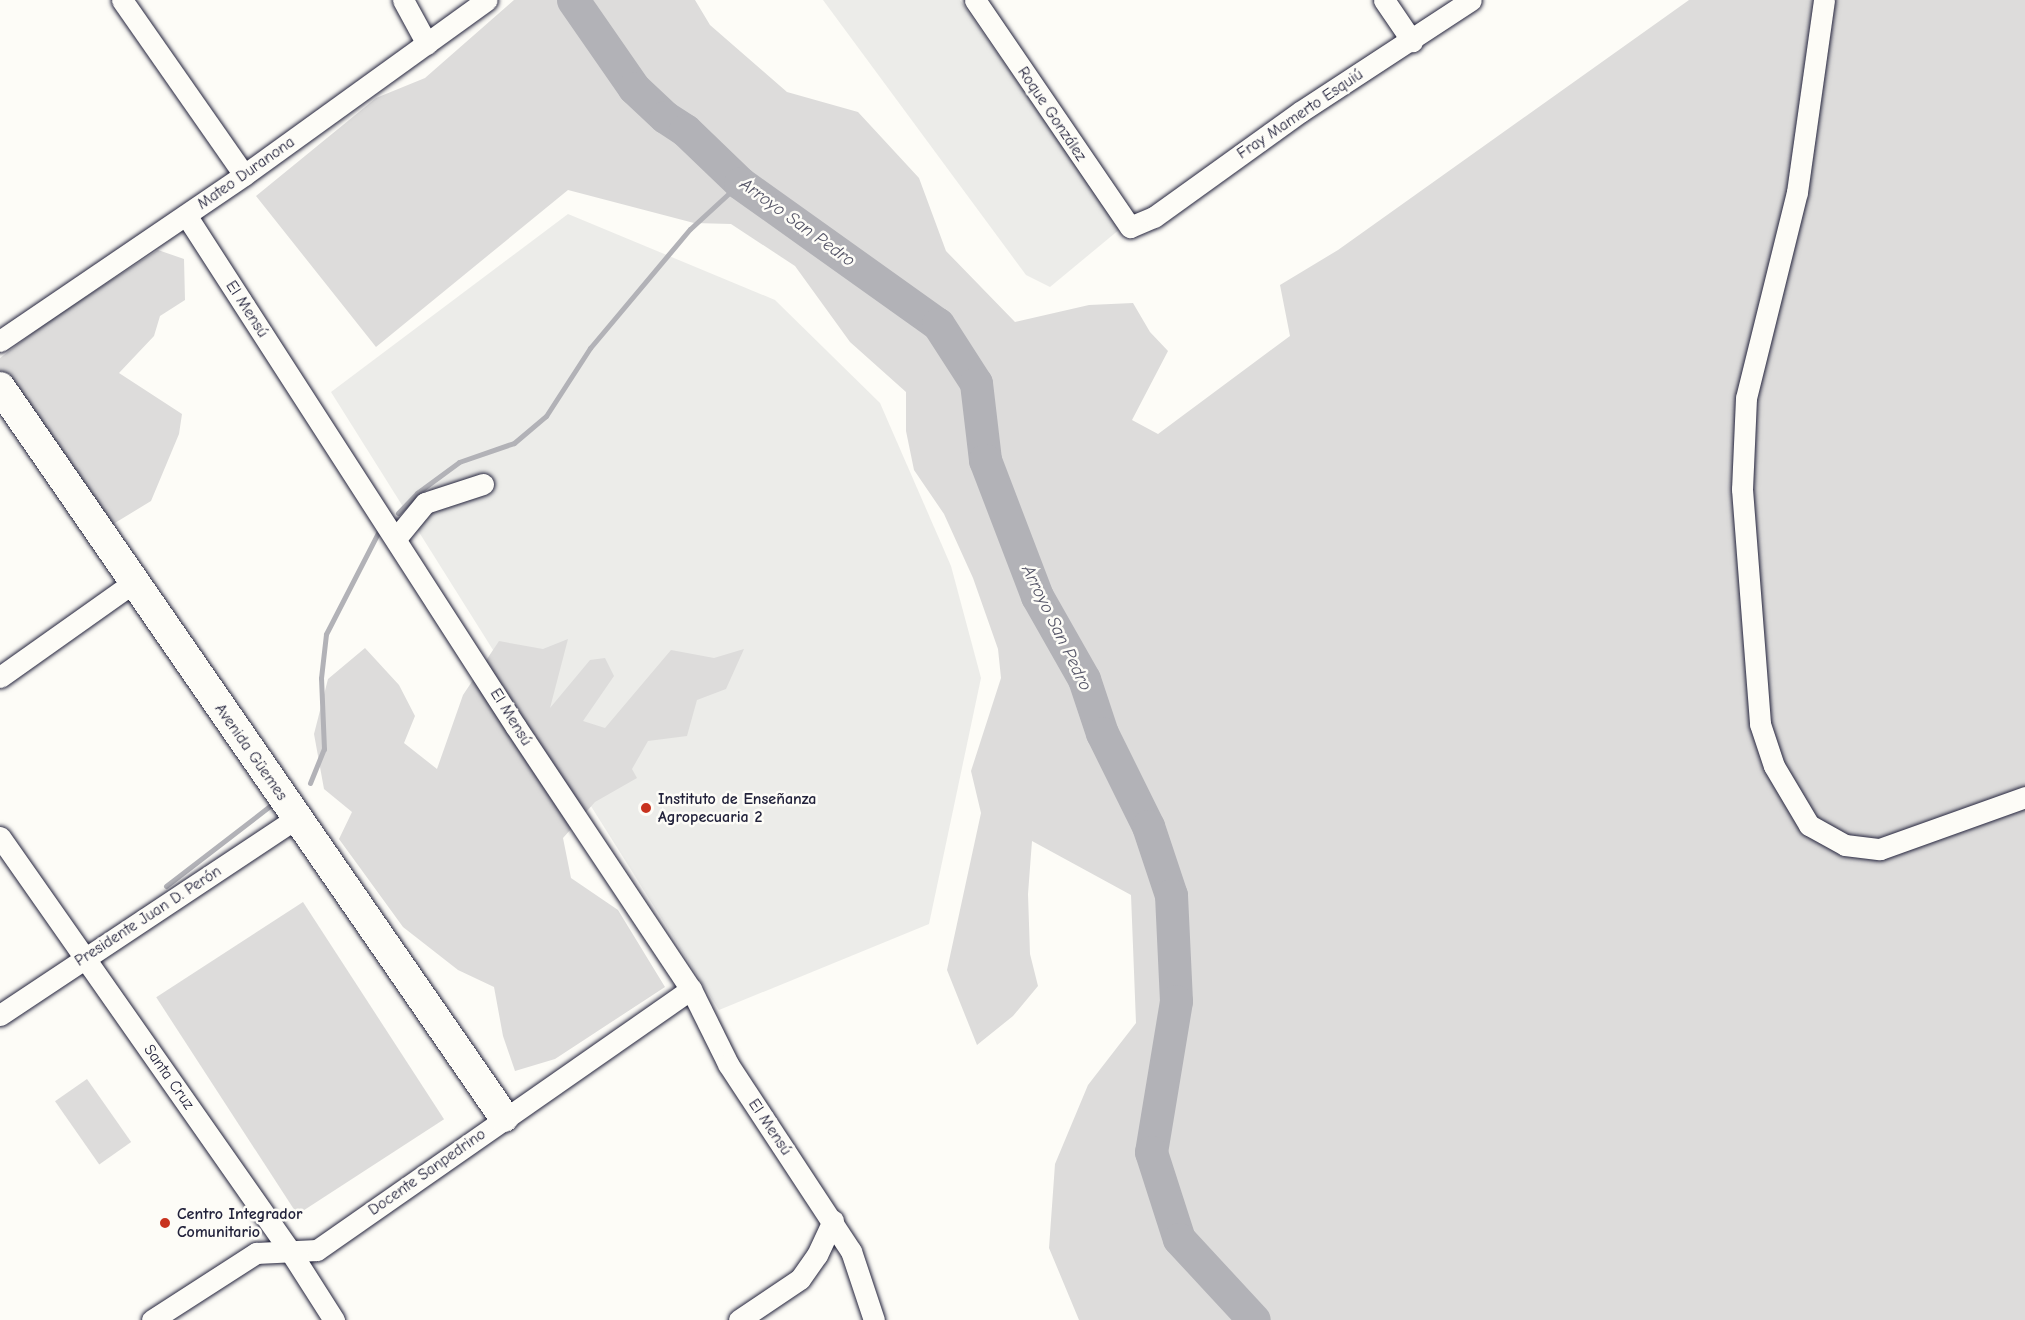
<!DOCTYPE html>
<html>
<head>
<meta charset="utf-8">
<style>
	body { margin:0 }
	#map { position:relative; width:2025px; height:1320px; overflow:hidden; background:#fdfcf7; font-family:"Comic Neue",sans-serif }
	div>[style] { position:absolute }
	.built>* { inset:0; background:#ecece9 }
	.green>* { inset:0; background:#dddcdb; transform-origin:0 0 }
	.stream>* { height:5px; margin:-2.5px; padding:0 2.5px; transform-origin:2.5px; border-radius:2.5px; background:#b2b2b7 }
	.river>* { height:33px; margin:-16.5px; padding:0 16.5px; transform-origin:16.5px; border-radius:16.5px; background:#b2b2b7 }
	.roads { filter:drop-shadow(0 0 2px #22223b) drop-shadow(0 0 2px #22223b) }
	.street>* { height:21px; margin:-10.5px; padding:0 10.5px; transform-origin:10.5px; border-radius:10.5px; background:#fdfcf7 }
	.secondary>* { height:30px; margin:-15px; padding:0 15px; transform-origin:15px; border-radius:15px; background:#fdfcf7 }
	.dots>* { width:16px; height:16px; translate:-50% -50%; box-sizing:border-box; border:3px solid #fdfcf7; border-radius:50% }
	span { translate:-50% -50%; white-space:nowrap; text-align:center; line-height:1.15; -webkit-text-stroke:5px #fdfcf7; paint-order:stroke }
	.street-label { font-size:16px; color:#22223b }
	.poi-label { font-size:16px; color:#22223b; font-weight:700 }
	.left { translate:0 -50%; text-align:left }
	.water-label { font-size:18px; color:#545466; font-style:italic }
</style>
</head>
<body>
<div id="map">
	<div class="built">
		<div style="clip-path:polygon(823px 0,960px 0,1120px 229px,1050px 287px,1026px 275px)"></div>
		<div style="clip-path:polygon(568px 214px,775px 300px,880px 403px,951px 566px,981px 678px,929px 924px,719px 1010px,331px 392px)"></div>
	</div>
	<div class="green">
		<div style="clip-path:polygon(514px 0,695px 0,710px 25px,787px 92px,858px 112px,919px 178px,946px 251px,1015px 322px,1089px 305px,1133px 303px,1150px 332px,1168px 351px,1132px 420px,1158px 434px,1290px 336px,1280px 285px,1338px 250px,1689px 0,2025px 0,2025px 1320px,1079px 1320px,1049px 1248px,1055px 1164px,1088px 1085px,1136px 1023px,1131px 895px,1032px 841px,1028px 894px,1030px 954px,1038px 986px,1013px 1016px,977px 1045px,947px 970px,981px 813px,971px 771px,1001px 678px,998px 649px,973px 578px,944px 514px,914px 470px,906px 431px,906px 392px,850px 342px,795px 266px,731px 224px,694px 223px,568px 190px,376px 347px,256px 196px,376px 98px,425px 78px)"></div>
		<div style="clip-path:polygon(158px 250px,184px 259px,185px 300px,160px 316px,154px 336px,119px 373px,182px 414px,179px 434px,151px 501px,87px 540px,0 409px,0 358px,47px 322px)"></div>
		<div style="clip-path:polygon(568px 639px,550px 708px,590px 660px,605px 658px,614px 676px,583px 721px,605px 728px,671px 650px,714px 658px,744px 649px,726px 689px,697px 700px,687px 736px,648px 741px,632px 769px,637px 778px,595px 802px,563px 838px,571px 878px,618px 910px,665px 987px,555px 1059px,515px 1071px,503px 1036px,494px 987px,458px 970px,403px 927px,339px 839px,352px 812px,324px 789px,314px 734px,328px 679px,365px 648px,399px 685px,415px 716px,404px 743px,437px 769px,463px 695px,499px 641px,543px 649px)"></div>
		<div style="left:303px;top:902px;width:259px;height:175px;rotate:57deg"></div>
		<div style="left:87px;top:1079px;width:77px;height:39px;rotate:55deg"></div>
	</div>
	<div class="stream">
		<div style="left:398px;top:513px;width:28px;rotate:-46deg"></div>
		<div style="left:417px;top:493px;width:52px;rotate:-36.4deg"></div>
		<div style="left:459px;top:462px;width:58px;rotate:-19.1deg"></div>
		<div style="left:514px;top:443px;width:42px;rotate:-40.2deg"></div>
		<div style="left:546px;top:416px;width:81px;rotate:-57.1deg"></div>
		<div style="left:590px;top:348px;width:155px;rotate:-50deg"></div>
		<div style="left:690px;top:229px;width:68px;rotate:-42.6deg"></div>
		<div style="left:310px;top:783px;width:37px;rotate:-68deg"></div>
		<div style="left:324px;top:749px;width:71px;rotate:-92.4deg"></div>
		<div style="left:321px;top:678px;width:44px;rotate:-83.5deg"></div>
		<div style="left:326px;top:634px;width:118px;rotate:-62.8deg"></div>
		<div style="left:166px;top:886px;width:133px;rotate:-37.6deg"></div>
	</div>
	<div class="river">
		<div style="left:573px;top:0;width:107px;rotate:55.3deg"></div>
		<div style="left:634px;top:88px;width:42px;rotate:43.1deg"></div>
		<div style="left:665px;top:117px;width:24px;rotate:33deg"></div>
		<div style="left:685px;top:130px;width:76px;rotate:43.9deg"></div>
		<div style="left:740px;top:183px;width:243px;rotate:35.5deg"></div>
		<div style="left:938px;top:324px;width:70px;rotate:57.2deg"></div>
		<div style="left:976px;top:383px;width:78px;rotate:83.3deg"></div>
		<div style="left:985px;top:460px;width:146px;rotate:69.1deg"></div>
		<div style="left:1037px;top:596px;width:95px;rotate:60.5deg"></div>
		<div style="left:1084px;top:679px;width:57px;rotate:71.6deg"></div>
		<div style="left:1102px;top:733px;width:104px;rotate:63.7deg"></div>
		<div style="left:1148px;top:826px;width:73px;rotate:71.6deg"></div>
		<div style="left:1171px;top:895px;width:106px;rotate:87.3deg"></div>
		<div style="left:1176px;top:1001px;width:153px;rotate:99.4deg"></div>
		<div style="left:1151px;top:1152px;width:91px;rotate:72.2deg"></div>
		<div style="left:1179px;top:1239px;width:110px;rotate:47.2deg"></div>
	</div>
	<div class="roads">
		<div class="street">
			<div style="left:122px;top:0;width:213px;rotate:55.1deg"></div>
			<div style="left:403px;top:0;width:50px;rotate:61.4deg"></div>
			<div style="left:975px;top:0;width:275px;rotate:55.7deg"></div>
			<div style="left:1130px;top:227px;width:26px;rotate:-23deg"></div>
			<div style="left:1154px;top:217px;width:180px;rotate:-35.7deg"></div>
			<div style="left:1300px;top:112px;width:204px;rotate:-33.2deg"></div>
			<div style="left:1384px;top:0;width:50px;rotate:55.7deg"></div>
			<div style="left:1824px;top:0;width:194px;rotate:98deg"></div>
			<div style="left:1797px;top:192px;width:212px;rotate:103.9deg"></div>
			<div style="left:1746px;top:398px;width:91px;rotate:92.5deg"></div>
			<div style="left:1742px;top:489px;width:236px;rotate:85.6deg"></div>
			<div style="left:1760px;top:724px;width:44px;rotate:71.6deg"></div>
			<div style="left:1774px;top:766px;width:69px;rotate:59.3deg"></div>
			<div style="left:1809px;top:825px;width:41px;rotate:29.1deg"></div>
			<div style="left:1845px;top:845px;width:35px;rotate:7deg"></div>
			<div style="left:1880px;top:849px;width:154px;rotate:-19.7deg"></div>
			<div style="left:186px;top:215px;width:609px;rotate:57.2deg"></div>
			<div style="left:516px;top:727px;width:315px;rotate:56.3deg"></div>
			<div style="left:691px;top:989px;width:84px;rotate:63.7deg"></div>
			<div style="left:728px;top:1064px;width:224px;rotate:56.7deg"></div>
			<div style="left:851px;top:1251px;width:73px;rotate:71.6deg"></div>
			<div style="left:0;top:341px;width:295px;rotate:-34.2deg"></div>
			<div style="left:244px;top:175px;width:299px;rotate:-35.8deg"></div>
			<div style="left:397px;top:537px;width:44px;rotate:-50.5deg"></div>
			<div style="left:425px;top:503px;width:61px;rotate:-18.1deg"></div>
			<div style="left:0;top:677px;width:164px;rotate:-35.3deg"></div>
			<div style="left:0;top:837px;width:505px;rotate:54.99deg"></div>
			<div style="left:290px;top:1251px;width:82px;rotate:57.5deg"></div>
			<div style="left:0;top:1015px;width:356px;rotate:-33.6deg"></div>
			<div style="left:152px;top:1320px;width:124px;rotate:-32.8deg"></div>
			<div style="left:256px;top:1253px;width:61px;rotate:-2.8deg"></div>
			<div style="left:317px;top:1250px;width:456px;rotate:-34.9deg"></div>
			<div style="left:739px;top:1320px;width:73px;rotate:-33.9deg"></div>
			<div style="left:800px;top:1279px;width:29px;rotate:-55deg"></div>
			<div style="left:817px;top:1255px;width:38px;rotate:-65deg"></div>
		</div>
		<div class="secondary">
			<div style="left:0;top:387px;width:887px;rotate:55.38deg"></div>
		</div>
	</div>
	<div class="dots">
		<div style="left:646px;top:808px;background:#c8321e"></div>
		<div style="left:165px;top:1223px;background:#c8321e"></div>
	</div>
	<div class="street-label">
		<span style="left:1052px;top:114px;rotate:56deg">Roque González</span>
		<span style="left:1300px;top:114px;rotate:-34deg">Fray Mamerto Esquiú</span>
		<span style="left:246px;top:173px;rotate:-35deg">Mateo Duranona</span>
		<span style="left:247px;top:309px;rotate:57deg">El Mensú</span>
		<span style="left:511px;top:717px;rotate:58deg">El Mensú</span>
		<span style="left:251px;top:752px;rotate:55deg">Avenida Güemes</span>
		<span style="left:148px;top:916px;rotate:-33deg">Presidente Juan D. Perón</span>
		<span style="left:169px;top:1077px;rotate:55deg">Santa Cruz</span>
		<span style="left:770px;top:1127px;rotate:56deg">El Mensú</span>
		<span style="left:427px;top:1172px;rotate:-35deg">Docente Sanpedrino</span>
	</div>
	<div class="poi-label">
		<span class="left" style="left:658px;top:808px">Instituto de Enseñanza<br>Agropecuaria 2</span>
		<span class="left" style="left:177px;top:1223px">Centro Integrador<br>Comunitario</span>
	</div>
	<div class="water-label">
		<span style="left:797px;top:223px;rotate:36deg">Arroyo San Pedro</span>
		<span style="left:1056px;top:628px;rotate:64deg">Arroyo San Pedro</span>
	</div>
</div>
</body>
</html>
